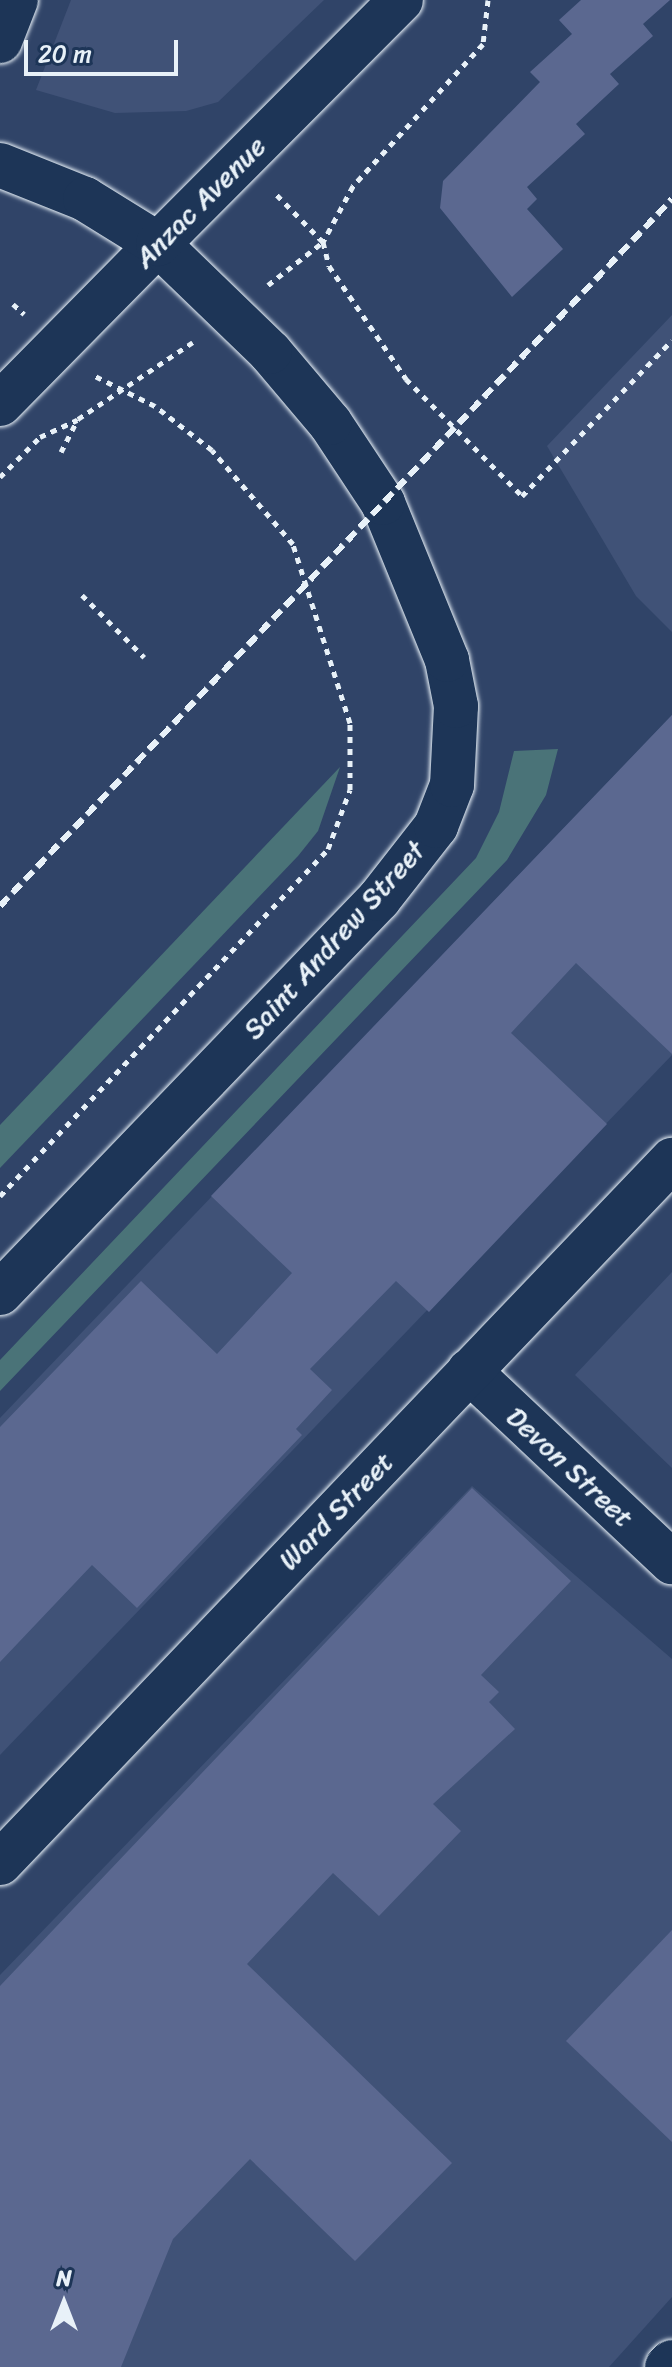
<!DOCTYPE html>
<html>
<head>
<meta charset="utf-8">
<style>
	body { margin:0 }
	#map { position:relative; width:672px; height:2367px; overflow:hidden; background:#304468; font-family:Sriracha,sans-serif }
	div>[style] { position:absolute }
	.built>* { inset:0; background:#405277 }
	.green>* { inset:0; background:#4a7378 }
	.building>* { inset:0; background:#5b6890 }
	.path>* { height:5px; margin-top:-2.5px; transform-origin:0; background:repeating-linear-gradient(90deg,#e8f1f8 0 6px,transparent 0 12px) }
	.roads { filter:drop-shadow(0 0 2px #e8f1f8) drop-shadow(0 0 2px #e8f1f8) }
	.minor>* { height:44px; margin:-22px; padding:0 22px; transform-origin:22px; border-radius:22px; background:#1d3557 }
	.major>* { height:44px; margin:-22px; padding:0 22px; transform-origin:22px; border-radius:22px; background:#1d3557 }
	.highway>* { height:44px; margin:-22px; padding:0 22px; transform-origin:22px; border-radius:22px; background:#1d3557 }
	.rail>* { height:6px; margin-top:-3px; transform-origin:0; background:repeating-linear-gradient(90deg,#e8f1f8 0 12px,transparent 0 18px) }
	span { translate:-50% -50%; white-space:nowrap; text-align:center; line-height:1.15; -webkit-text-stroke:6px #1d3557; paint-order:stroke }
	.street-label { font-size:28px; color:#e8f1f8 }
	.north { position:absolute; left:24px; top:2263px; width:80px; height:80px; -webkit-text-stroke:6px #1d3557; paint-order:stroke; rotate:0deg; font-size:22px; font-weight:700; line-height:32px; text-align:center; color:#e8f1f8 }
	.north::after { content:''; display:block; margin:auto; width:28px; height:36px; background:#e8f1f8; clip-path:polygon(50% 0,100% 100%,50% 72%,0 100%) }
	.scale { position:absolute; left:24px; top:40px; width:154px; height:36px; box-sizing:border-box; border:4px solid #e8f1f8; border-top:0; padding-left:10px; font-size:24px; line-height:28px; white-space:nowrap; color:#e8f1f8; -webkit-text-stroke:6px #1d3557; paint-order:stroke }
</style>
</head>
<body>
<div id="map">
	<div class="built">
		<div style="clip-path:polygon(71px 0,324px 0,218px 102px,186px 111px,115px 113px,36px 90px)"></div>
		<div style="clip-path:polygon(672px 315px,672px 632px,636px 596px,547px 446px)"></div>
		<div style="clip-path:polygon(672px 715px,672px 1055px,0 1755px,0 1418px)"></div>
		<div style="clip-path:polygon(672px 1272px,672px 1468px,575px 1375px)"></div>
		<div style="clip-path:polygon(472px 1486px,672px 1659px,672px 2297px,609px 2367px,0 2367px,0 1975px)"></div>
	</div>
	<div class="green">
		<div style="clip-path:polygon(558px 749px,546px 795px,507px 860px,0 1391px,0 1360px,476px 858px,499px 812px,514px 751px)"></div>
		<div style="clip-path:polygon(340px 767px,318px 831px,298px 856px,0 1168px,0 1125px)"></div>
	</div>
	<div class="building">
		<div style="clip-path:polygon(581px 0,670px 0,643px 24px,653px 36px,610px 74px,619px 84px,576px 124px,585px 134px,527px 187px,537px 199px,527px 209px,563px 249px,512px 297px,440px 208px,443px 181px,540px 82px,530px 72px,572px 34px,559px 20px)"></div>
		<div style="clip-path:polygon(672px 715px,672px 1054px,576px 963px,511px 1033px,607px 1124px,429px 1312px,396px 1281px,310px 1369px,332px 1390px,296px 1429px,302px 1435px,137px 1608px,92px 1565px,0 1662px,0 1427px,141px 1281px,217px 1354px,292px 1273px,211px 1196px)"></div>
		<div style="clip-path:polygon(472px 1488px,571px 1581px,481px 1675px,499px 1692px,489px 1702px,515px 1729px,433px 1804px,461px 1831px,379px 1916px,333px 1873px,247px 1964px,452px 2163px,355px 2261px,250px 2159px,173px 2239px,121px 2367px,0 2367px,0 1986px)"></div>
		<div style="clip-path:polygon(672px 1930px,672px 2142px,566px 2041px)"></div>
	</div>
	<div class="path">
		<div style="left:488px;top:0;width:44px;rotate:96.5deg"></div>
		<div style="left:483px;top:44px;width:193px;rotate:132.5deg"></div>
		<div style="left:353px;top:186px;width:64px;rotate:118.2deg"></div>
		<div style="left:323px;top:242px;width:25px;rotate:76deg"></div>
		<div style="left:329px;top:266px;width:137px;rotate:55.7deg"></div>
		<div style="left:406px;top:379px;width:165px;rotate:45.2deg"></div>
		<div style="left:522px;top:496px;width:216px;rotate:-46.1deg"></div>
		<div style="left:268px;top:285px;width:70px;rotate:-38deg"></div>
		<div style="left:323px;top:242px;width:69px;rotate:-134.4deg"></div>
		<div style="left:13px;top:304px;width:15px;rotate:42deg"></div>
		<div style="left:61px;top:452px;width:37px;rotate:-63deg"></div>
		<div style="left:78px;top:419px;width:138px;rotate:-33.8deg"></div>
		<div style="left:0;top:477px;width:57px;rotate:-45deg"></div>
		<div style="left:40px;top:437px;width:41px;rotate:-24.7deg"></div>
		<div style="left:82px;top:595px;width:88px;rotate:45deg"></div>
		<div style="left:0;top:1196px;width:477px;rotate:-46.6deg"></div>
		<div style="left:328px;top:849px;width:63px;rotate:-69.6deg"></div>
		<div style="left:350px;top:790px;width:67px;rotate:-90deg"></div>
		<div style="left:350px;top:723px;width:188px;rotate:-107.7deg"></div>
		<div style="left:293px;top:544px;width:124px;rotate:-130.8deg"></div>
		<div style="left:212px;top:450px;width:72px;rotate:-142.3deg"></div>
		<div style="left:155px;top:406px;width:67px;rotate:-153.4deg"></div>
	</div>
	<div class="roads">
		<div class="minor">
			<div style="left:0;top:41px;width:44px;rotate:-68.7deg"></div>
			<div style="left:0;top:404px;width:225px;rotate:-45.4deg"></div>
			<div style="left:469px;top:1371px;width:279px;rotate:43.3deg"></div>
			<div style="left:0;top:1863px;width:973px;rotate:-46.29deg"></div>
			<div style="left:667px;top:2367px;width:7px;rotate:-45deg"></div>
		</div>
		<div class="major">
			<div style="left:0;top:1293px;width:547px;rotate:-46.11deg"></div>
			<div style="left:379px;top:899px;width:93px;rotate:-52deg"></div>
			<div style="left:436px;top:826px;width:44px;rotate:-68.7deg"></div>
			<div style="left:452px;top:785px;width:79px;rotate:-87.1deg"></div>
			<div style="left:456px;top:706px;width:47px;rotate:-101.1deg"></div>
			<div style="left:447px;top:660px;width:170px;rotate:-112.2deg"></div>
			<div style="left:383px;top:503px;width:96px;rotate:-123.5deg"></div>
			<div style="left:330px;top:423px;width:93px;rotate:-130.2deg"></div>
			<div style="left:270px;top:352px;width:156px;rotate:-136deg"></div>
		</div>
		<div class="highway">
			<div style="left:0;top:165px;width:92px;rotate:21.8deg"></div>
			<div style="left:85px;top:199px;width:86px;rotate:31.7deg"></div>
			<div style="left:158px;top:244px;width:344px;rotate:-45.1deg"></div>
		</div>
	</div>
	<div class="rail">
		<div style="left:0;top:906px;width:975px;rotate:-46.45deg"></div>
	</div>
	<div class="street-label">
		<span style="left:200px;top:202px;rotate:-45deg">Anzac Avenue</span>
		<span style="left:334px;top:940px;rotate:-48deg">Saint Andrew Street</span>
		<span style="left:570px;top:1467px;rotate:43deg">Devon Street</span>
		<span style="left:336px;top:1511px;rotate:-46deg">Ward Street</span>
	</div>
	<div class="north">N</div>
	<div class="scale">20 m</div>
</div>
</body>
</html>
